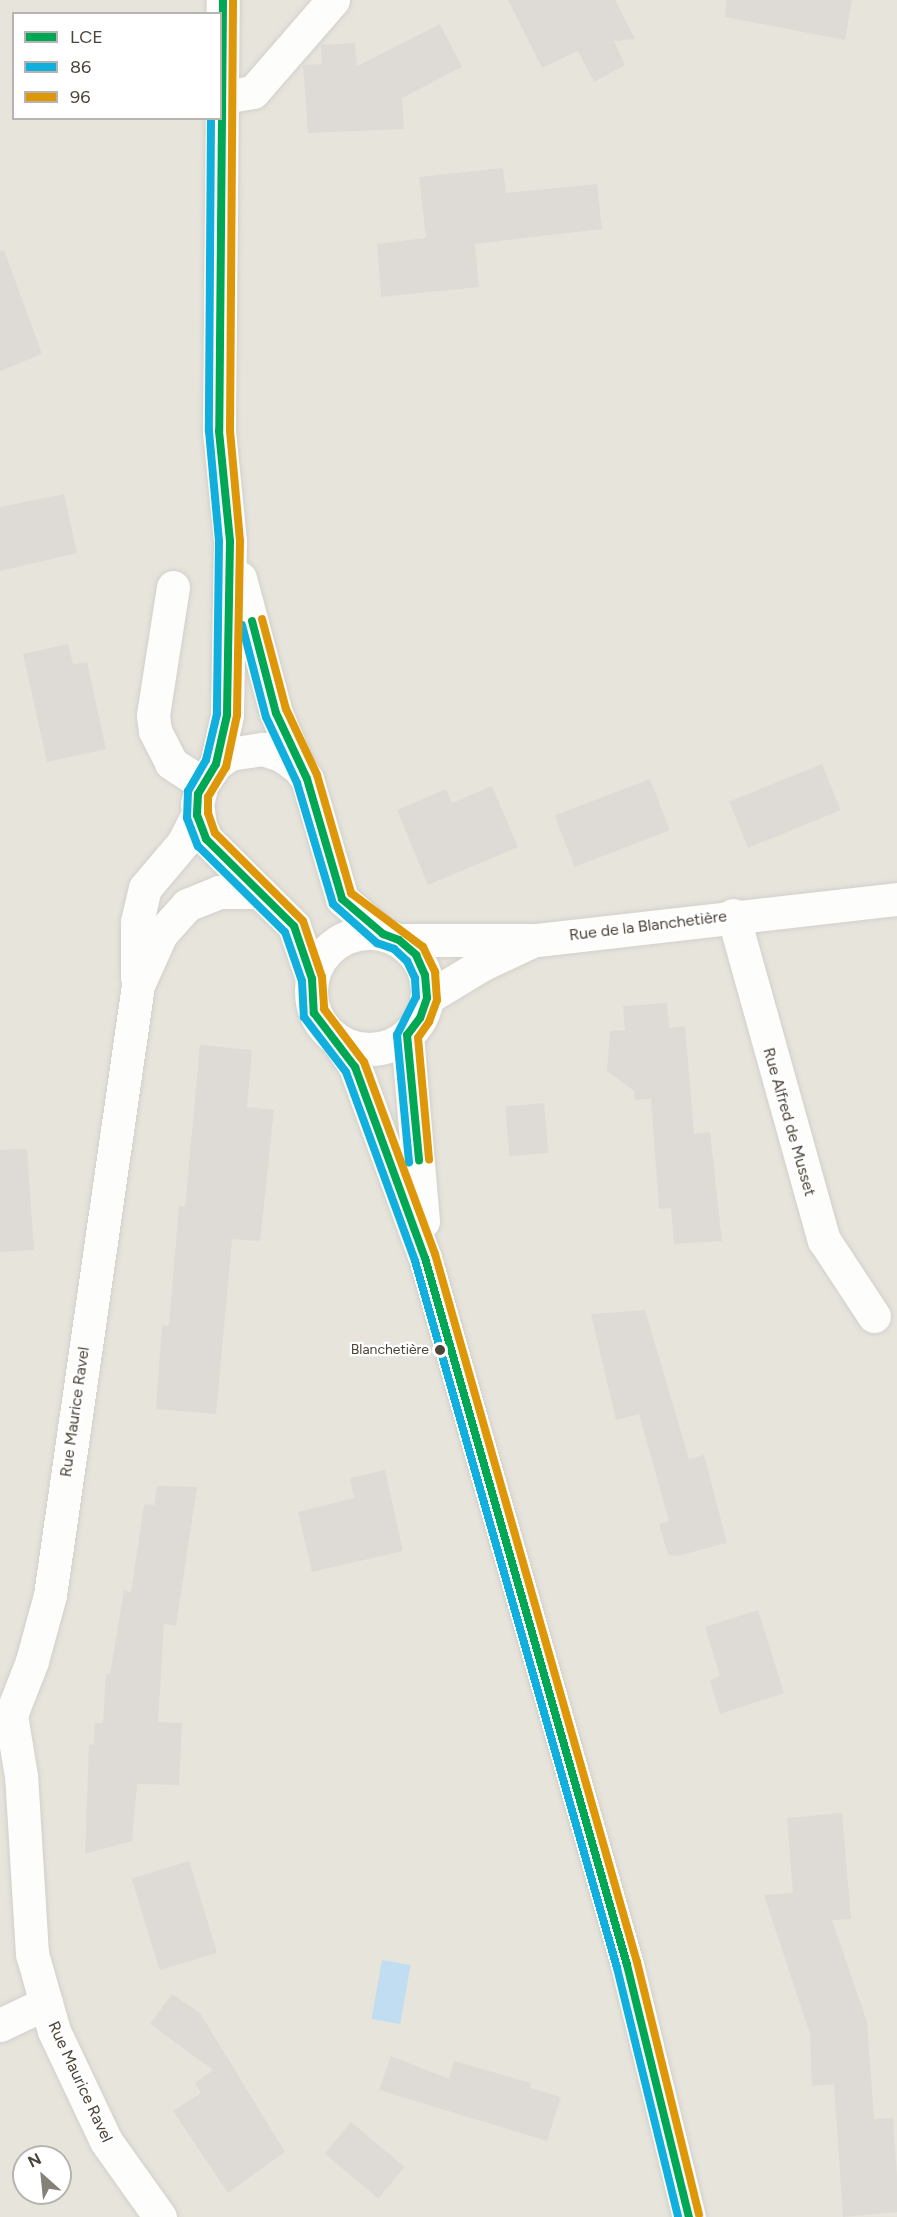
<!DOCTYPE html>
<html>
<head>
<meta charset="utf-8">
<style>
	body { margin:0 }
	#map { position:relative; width:897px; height:2217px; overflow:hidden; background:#f4f2ee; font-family:Figtree,sans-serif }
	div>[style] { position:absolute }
	.residential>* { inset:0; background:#e7e4dc }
	.water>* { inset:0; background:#c0ddf1; transform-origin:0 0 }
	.building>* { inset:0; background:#dedbd6; transform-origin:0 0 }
	.roads { filter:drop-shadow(0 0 2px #d2d0cb) drop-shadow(0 0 2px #d2d0cb) }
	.minor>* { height:33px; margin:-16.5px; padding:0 16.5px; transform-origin:16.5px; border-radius:16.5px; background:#fdfdfc }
	.tertiary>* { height:33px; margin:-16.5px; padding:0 16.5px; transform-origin:16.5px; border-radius:16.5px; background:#fdfdfc }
	.tertiary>.ring { margin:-16.5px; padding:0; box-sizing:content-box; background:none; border:33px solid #fdfdfc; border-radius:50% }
	.bus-1>* { height:8px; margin:-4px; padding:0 4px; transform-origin:4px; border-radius:4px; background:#00a754 }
	.bus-2>* { height:8px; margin:-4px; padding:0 4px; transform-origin:4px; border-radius:4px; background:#11afdd }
	.bus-3>* { height:8px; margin:-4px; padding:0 4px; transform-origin:4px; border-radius:4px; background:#dd9709 }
	.dots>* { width:16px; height:16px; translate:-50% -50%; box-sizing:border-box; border:3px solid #fff; border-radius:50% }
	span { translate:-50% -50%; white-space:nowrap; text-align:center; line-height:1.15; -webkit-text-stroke:4.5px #fff; paint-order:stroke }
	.bus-label { font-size:14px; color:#4b4439 }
	.right { translate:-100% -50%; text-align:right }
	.street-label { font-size:16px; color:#4b4439 }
	.legend { position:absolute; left:12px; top:12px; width:210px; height:108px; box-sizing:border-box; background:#fff; border:2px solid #b7b4b0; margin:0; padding:8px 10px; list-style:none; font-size:18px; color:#4b4439 }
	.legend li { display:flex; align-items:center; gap:12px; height:30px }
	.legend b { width:30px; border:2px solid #b7b4b0 }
	.north { position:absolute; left:12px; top:2145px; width:60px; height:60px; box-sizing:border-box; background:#fff; border:2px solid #b7b4b0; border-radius:50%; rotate:333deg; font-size:16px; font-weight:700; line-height:24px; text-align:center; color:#4b4439 }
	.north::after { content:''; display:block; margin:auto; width:21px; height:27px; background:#868178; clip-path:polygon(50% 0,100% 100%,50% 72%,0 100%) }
</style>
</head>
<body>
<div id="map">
	<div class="residential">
		<div style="clip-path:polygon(evenodd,0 0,897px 0,897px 2217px,0 2217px,0 0,14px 14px,220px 14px,220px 118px,14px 118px,14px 14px,0 0,24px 2157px,60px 2157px,60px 2193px,24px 2193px,24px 2157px)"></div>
	</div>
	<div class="water">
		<div style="left:382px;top:1960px;width:29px;height:60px;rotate:10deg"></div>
	</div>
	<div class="building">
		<div style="clip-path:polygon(508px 0,615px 0,635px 39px,614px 41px,625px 65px,594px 82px,578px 51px,542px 68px)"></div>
		<div style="clip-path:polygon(727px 0,852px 0,845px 40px,725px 17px)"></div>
		<div style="clip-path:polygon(440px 24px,462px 67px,402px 98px,404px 129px,308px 133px,303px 65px,322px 64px,321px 45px,355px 43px,357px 66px)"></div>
		<div style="clip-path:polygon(503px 168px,506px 193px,597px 184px,602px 229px,475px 244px,479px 287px,381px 297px,377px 244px,426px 238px,419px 177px)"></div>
		<div style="clip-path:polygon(4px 250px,42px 354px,0 371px,0 251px)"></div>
		<div style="clip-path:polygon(64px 494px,77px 553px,0 571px,0 507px)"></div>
		<div style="clip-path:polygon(68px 644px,73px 664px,87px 662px,106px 749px,47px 762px,23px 654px)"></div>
		<div style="left:822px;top:764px;width:50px;height:100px;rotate:68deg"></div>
		<div style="left:650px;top:779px;width:55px;height:102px;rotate:69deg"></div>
		<div style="clip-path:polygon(492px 786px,518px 847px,428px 885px,397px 810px,446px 789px,452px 803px)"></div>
		<div style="clip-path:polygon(667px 1003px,669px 1028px,685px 1026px,694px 1134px,710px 1132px,722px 1241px,674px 1244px,671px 1208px,659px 1209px,651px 1099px,635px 1100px,634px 1091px,607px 1071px,610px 1031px,625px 1030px,623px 1006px)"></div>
		<div style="clip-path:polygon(200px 1045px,252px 1050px,247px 1107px,274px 1110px,260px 1241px,232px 1239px,216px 1414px,156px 1409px,162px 1325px,169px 1326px,179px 1206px,185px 1207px)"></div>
		<div style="left:544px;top:1103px;width:50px;height:39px;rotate:85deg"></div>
		<div style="clip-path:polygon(27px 1149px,34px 1250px,0 1252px,0 1150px)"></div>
		<div style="clip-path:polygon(645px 1310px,689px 1459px,704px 1455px,727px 1543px,677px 1556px,668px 1555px,659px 1524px,669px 1521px,639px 1414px,616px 1420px,591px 1314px)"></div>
		<div style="clip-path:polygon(385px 1470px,403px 1551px,312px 1572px,298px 1512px,354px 1498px,350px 1478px)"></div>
		<div style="clip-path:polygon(157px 1486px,197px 1487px,176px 1626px,164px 1624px,158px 1722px,182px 1723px,179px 1785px,137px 1784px,132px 1841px,85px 1854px,89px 1744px,94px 1745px,95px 1723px,103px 1723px,106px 1674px,110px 1674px,124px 1590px,131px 1593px,144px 1504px,154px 1505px)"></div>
		<div style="clip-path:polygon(758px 1610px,784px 1693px,720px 1714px,710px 1681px,720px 1676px,705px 1627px)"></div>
		<div style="clip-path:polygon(842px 1813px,851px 1919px,832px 1920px,867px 2022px,874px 2119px,893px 2118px,897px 2176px,897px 2212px,843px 2217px,834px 2084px,812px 2086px,810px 2034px,764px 1895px,793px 1893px,787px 1818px)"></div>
		<div style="left:189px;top:1861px;width:96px;height:60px;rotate:73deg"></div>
		<div style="clip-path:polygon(172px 1994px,200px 2013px,285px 2152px,228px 2193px,173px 2111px,201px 2093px,195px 2083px,213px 2070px,150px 2024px)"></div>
		<div style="clip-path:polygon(391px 2056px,449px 2079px,454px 2061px,531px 2083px,530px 2088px,561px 2097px,547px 2141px,379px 2090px)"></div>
		<div style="left:351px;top:2122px;width:70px;height:41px;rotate:40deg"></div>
	</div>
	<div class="roads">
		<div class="minor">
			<div style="left:224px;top:97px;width:29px;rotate:-10deg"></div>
			<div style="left:253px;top:92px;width:122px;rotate:-49deg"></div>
			<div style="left:173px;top:587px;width:130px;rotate:98.9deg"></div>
			<div style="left:153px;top:715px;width:16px;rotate:83deg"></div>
			<div style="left:155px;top:731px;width:36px;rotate:63deg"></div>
			<div style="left:171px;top:763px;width:37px;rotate:33deg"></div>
			<div style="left:733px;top:915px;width:337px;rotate:74.4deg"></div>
			<div style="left:824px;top:1240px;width:91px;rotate:56.7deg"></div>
			<div style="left:399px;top:940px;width:138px"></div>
			<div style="left:537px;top:940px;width:362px;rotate:-6.5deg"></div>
			<div style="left:137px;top:977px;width:55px;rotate:-90deg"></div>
			<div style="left:137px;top:922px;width:35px;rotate:-77deg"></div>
			<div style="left:145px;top:888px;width:59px;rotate:-49.8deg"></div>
			<div style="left:183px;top:843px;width:31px;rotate:-63deg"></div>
			<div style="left:427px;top:998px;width:66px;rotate:-31.3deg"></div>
			<div style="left:483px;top:964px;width:50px;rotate:-25deg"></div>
			<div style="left:0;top:2025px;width:51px;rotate:-25.6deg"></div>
			<div style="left:160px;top:2217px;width:93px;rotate:-125.4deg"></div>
			<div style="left:106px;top:2141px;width:122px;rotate:-115.3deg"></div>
			<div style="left:54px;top:2031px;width:80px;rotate:-105.9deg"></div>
			<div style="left:32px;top:1954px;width:178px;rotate:-93.5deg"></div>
			<div style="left:21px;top:1776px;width:62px;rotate:-99.3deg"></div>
			<div style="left:11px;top:1715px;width:58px;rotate:-68.7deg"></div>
			<div style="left:32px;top:1661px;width:68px;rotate:-74.7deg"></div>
			<div style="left:50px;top:1595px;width:616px;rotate:-81.79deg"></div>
			<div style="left:138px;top:985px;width:56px;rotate:-65.7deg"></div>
			<div style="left:161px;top:934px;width:39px;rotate:-48deg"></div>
			<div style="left:187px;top:905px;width:35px;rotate:-22deg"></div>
			<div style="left:219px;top:892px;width:40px"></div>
		</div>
		<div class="tertiary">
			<div style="left:240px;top:578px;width:140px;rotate:75.1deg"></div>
			<div style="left:276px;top:713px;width:60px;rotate:67.3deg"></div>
			<div style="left:216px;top:764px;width:50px;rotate:-77.3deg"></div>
			<div style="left:227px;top:715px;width:174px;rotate:-89deg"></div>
			<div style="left:230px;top:541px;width:111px;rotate:-95.7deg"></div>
			<div style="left:219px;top:431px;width:431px;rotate:-89.5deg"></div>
			<div class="ring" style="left:311px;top:933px;width:83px;height:83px"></div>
			<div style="left:312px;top:979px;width:56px;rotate:-108.8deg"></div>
			<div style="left:294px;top:926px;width:124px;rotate:-135.3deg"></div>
			<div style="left:206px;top:839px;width:15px;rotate:-113deg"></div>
			<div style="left:200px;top:825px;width:21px;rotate:-98deg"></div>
			<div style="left:197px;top:804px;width:21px;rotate:-76deg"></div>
			<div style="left:202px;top:784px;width:24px;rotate:-55deg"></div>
			<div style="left:216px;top:764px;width:17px;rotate:-36deg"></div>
			<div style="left:230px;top:754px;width:33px;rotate:-9deg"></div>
			<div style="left:263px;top:749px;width:21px;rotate:19deg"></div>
			<div style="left:283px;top:756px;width:20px;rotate:37deg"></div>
			<div style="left:299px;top:768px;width:14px;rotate:54deg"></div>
			<div style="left:307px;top:779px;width:125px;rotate:73.7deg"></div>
			<div style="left:342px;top:899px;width:54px;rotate:40.5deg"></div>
			<div style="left:407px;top:1035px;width:187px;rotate:85.1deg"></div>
			<div style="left:337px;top:1040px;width:32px;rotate:56deg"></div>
			<div style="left:355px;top:1067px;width:203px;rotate:69.9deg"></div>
			<div style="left:425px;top:1258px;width:735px;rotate:74.05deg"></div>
			<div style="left:627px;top:1965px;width:260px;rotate:76.2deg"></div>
		</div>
	</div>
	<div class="bus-1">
		<div style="left:223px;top:0;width:431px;rotate:90.5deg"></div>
		<div style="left:219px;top:431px;width:111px;rotate:84.3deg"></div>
		<div style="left:230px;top:541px;width:174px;rotate:91deg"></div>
		<div style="left:227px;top:715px;width:50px;rotate:102.7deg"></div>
		<div style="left:216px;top:764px;width:35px;rotate:121deg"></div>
		<div style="left:198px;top:794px;width:21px;rotate:93deg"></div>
		<div style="left:197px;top:815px;width:26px;rotate:69deg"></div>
		<div style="left:206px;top:839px;width:124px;rotate:44.7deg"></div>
		<div style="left:294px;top:926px;width:56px;rotate:71.2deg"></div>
		<div style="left:312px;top:979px;width:34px;rotate:87deg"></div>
		<div style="left:314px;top:1013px;width:68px;rotate:52.8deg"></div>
		<div style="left:355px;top:1067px;width:203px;rotate:69.9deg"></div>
		<div style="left:425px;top:1258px;width:735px;rotate:74.05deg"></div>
		<div style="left:627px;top:1965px;width:260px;rotate:76.2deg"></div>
		<div style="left:252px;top:621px;width:95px;rotate:75.4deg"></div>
		<div style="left:276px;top:713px;width:73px;rotate:64.8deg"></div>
		<div style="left:307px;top:779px;width:125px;rotate:73.7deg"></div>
		<div style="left:342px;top:899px;width:54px;rotate:40.5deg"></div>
		<div style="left:383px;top:934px;width:17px;rotate:21deg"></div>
		<div style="left:399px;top:940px;width:23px;rotate:41deg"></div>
		<div style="left:416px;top:955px;width:22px;rotate:66deg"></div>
		<div style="left:425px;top:975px;width:23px;rotate:85deg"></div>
		<div style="left:427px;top:998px;width:21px;rotate:109deg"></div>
		<div style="left:420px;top:1018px;width:21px;rotate:127deg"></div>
		<div style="left:407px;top:1035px;width:126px;rotate:84.5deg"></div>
	</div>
	<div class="bus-2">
		<div style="left:211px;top:118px;width:313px;rotate:90.4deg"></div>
		<div style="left:209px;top:431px;width:110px;rotate:84.8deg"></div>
		<div style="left:219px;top:541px;width:173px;rotate:90.7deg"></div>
		<div style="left:217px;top:714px;width:47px;rotate:103.4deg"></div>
		<div style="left:206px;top:760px;width:36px;rotate:120deg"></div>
		<div style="left:188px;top:791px;width:27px;rotate:92deg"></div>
		<div style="left:187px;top:818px;width:30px;rotate:69deg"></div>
		<div style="left:198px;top:846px;width:122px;rotate:44.7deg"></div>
		<div style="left:285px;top:932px;width:52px;rotate:70.9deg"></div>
		<div style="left:302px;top:981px;width:36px;rotate:87deg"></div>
		<div style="left:304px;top:1017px;width:69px;rotate:52.6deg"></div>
		<div style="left:346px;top:1072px;width:201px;rotate:69.9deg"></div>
		<div style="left:415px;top:1261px;width:735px;rotate:74.05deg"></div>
		<div style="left:617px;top:1968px;width:256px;rotate:76.2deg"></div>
		<div style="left:242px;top:625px;width:95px;rotate:75.4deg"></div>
		<div style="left:266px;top:717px;width:73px;rotate:64.8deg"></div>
		<div style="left:297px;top:783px;width:126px;rotate:73.4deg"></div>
		<div style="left:333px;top:904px;width:59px;rotate:41.6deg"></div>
		<div style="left:377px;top:943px;width:18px;rotate:19deg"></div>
		<div style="left:394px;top:949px;width:18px;rotate:43deg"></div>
		<div style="left:407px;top:961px;width:19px;rotate:65deg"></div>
		<div style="left:415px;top:978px;width:19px;rotate:87deg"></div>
		<div style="left:416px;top:997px;width:42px;rotate:116.6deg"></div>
		<div style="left:397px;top:1035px;width:128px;rotate:84.6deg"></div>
	</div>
	<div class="bus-3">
		<div style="left:233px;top:0;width:431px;rotate:90.4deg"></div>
		<div style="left:230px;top:431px;width:110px;rotate:84.8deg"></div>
		<div style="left:240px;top:541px;width:174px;rotate:91deg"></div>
		<div style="left:237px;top:715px;width:53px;rotate:101.9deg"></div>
		<div style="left:226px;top:767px;width:35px;rotate:121deg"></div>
		<div style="left:208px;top:797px;width:16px;rotate:90deg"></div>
		<div style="left:208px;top:813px;width:21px;rotate:71deg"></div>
		<div style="left:215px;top:833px;width:124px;rotate:45deg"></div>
		<div style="left:303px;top:921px;width:59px;rotate:71.3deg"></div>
		<div style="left:322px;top:977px;width:32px;rotate:86deg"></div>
		<div style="left:324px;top:1009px;width:66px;rotate:53deg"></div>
		<div style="left:364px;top:1062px;width:205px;rotate:69.7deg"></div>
		<div style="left:435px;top:1254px;width:736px;rotate:74.08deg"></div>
		<div style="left:637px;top:1962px;width:260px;rotate:76.2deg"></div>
		<div style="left:262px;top:619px;width:93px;rotate:75.1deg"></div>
		<div style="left:286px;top:709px;width:73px;rotate:64.8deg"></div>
		<div style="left:317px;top:775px;width:123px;rotate:73.9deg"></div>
		<div style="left:351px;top:893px;width:90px;rotate:36.9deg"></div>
		<div style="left:423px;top:947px;width:28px;rotate:64deg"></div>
		<div style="left:435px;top:972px;width:28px;rotate:86deg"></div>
		<div style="left:437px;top:1000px;width:23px;rotate:110deg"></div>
		<div style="left:429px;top:1022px;width:19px;rotate:125deg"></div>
		<div style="left:418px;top:1038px;width:122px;rotate:84.8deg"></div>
	</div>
	<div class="dots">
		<div style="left:440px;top:1350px;background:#4b4439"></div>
	</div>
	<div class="bus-label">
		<span class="right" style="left:429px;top:1350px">Blanchetière</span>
	</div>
	<div class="street-label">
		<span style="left:648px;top:926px;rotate:-7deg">Rue de la Blanchetière</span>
		<span style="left:789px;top:1122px;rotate:74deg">Rue Alfred de Musset</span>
		<span style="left:75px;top:1412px;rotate:-82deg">Rue Maurice Ravel</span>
		<span style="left:80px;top:2082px;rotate:65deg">Rue Maurice Ravel</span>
	</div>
	<ul class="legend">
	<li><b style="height:8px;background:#00a754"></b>LCE</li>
	<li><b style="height:8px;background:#11afdd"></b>86</li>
	<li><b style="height:8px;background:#dd9709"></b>96</li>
	</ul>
	<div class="north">N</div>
</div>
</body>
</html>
